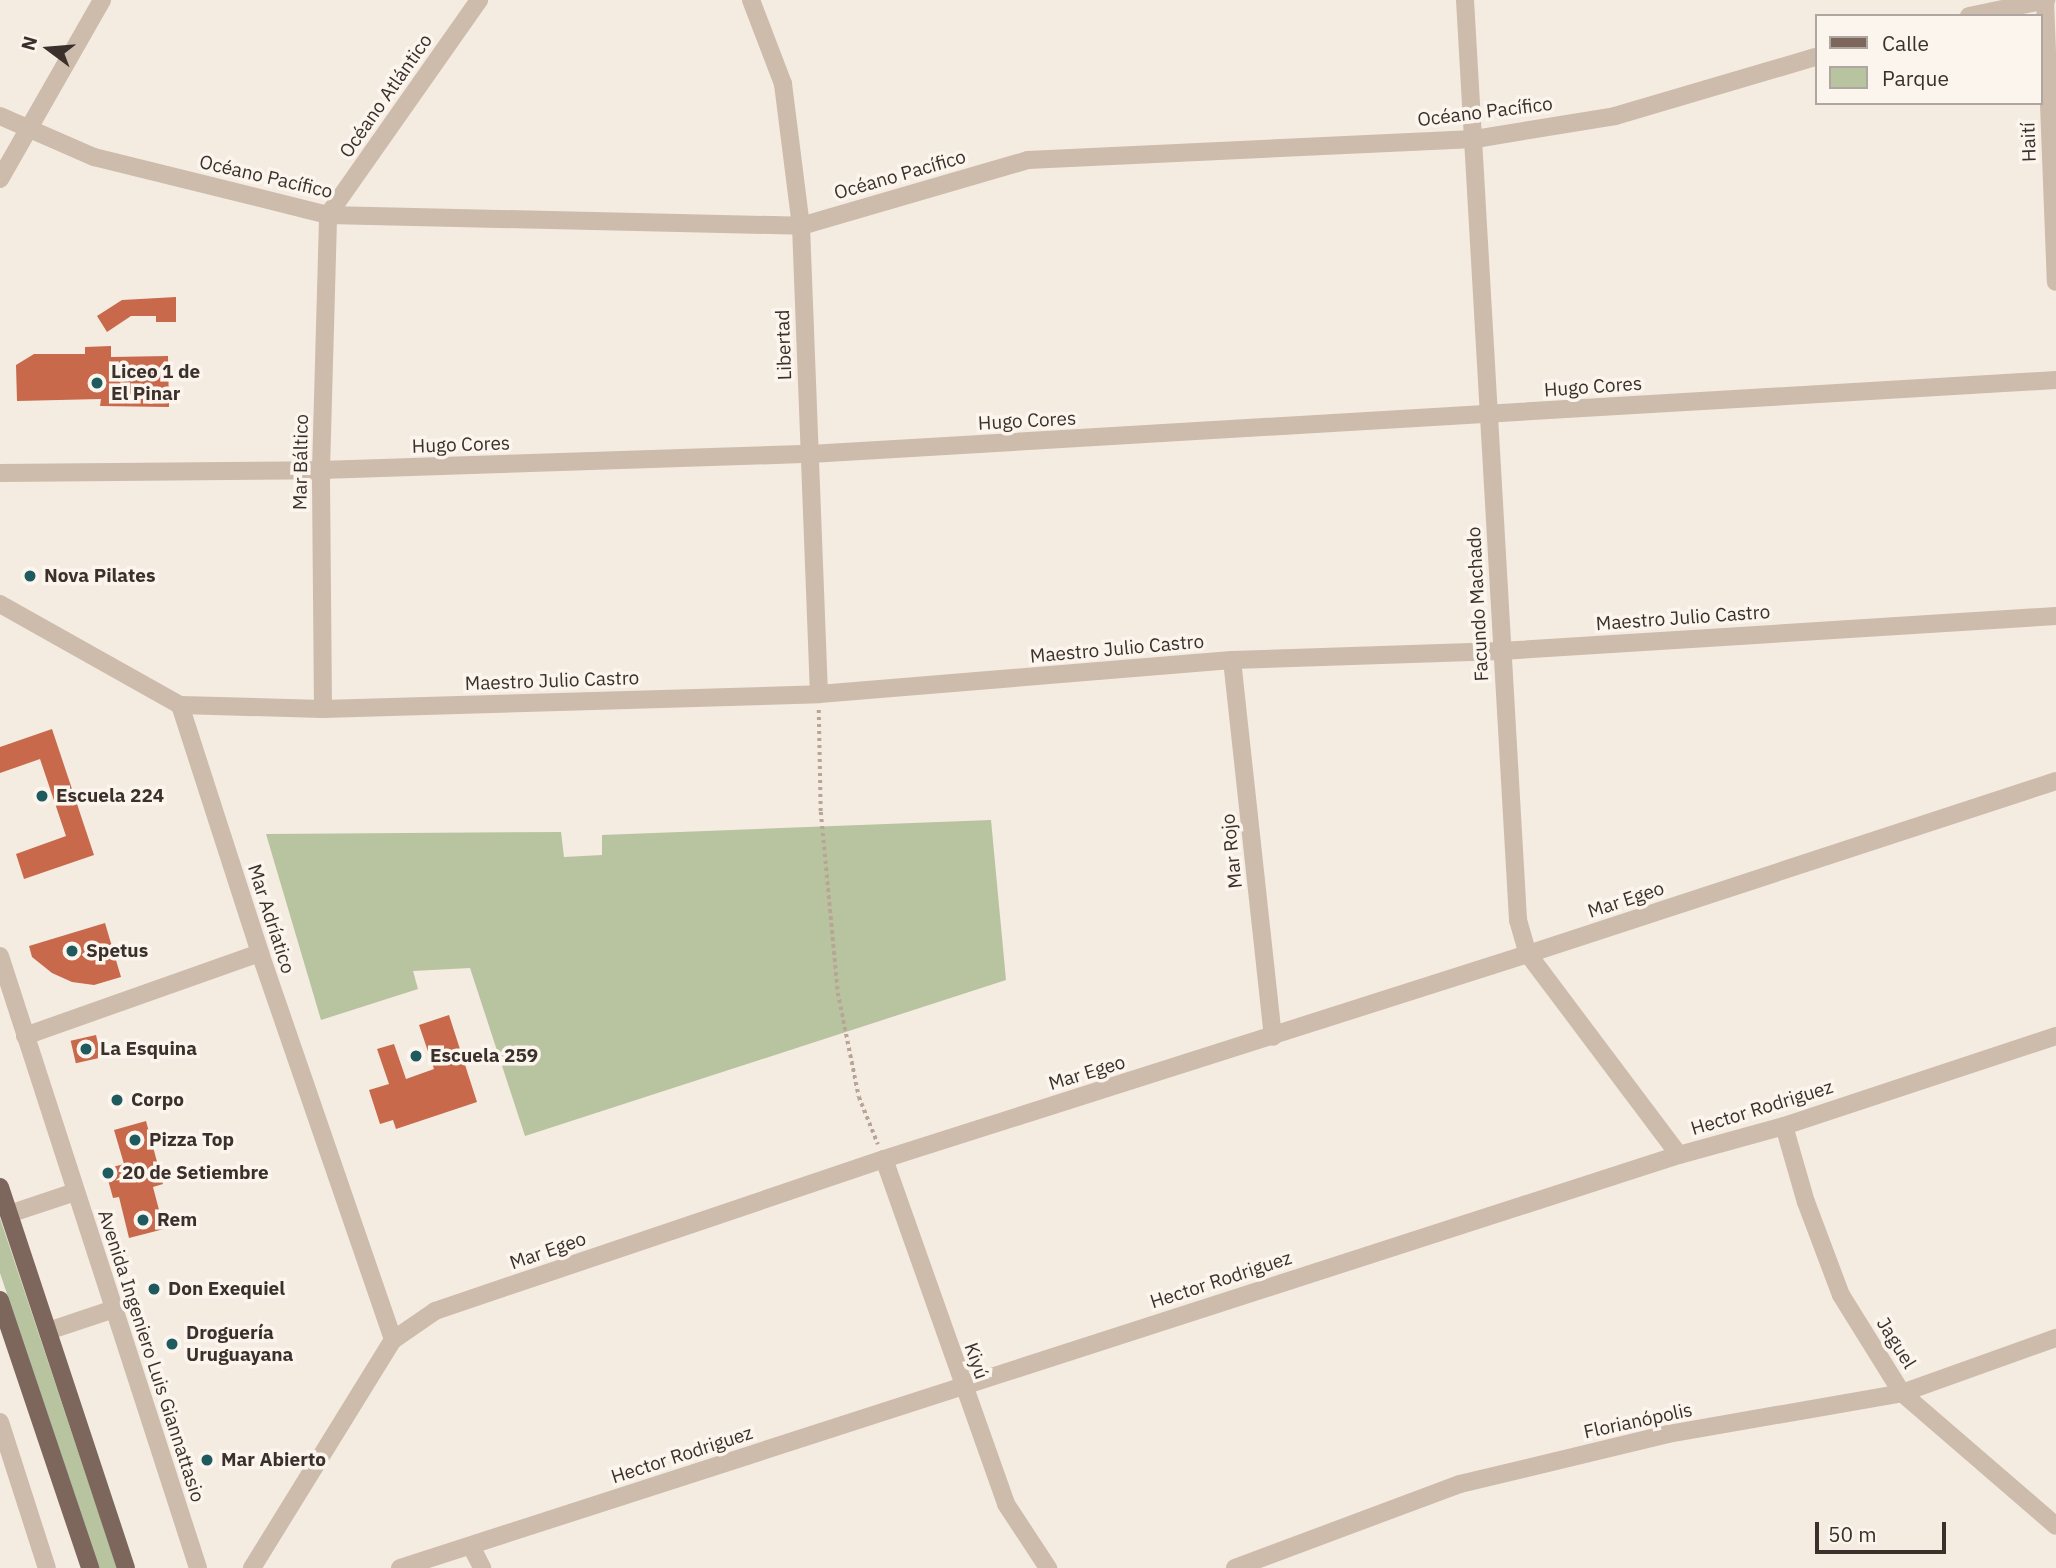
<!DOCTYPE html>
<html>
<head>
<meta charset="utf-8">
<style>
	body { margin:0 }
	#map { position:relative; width:2056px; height:1568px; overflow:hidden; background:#f4ebe1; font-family:"IBM Plex Sans",sans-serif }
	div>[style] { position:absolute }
	.green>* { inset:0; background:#b8c4a0 }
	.building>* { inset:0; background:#c8694b; transform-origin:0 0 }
	.path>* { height:3.5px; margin-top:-1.75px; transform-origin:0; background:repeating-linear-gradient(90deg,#b9a596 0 3.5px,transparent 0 7px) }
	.minor>* { height:18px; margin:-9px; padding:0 9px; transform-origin:9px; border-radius:9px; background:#cdbbac }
	.tertiary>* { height:18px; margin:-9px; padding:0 9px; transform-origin:9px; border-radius:9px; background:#cdbbac }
	.primary>* { height:18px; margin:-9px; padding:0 9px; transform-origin:9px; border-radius:9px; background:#7d675c }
	.dots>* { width:19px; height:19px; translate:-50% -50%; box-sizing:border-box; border:4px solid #fbf5ee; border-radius:50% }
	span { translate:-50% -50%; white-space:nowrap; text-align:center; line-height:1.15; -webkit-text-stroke:7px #fbf5ee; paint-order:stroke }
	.street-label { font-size:19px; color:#3b302b }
	.poi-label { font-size:19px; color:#3b302b; font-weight:700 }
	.left { translate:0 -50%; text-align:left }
	.legend { position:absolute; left:1815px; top:14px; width:228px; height:91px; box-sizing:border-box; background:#fbf5ee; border:2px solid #aea6a0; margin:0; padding:9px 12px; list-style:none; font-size:21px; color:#3b302b }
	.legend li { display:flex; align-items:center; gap:14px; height:35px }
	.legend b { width:35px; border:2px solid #aea6a0 }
	.north { position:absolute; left:14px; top:14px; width:70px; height:70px; -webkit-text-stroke:5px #fbf5ee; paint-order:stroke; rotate:286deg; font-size:19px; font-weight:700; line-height:28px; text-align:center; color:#3b302b }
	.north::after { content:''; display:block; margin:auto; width:24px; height:32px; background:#3b302b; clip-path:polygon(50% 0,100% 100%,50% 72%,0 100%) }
	.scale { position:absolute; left:1815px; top:1522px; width:131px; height:32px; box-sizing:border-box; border:4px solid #3b302b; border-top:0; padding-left:9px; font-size:21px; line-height:24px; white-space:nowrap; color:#3b302b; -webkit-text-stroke:5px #fbf5ee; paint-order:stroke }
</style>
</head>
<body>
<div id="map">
	<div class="green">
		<div style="clip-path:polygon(991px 820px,1006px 980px,525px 1136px,470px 968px,413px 971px,418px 989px,321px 1020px,266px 834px,561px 832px,564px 857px,602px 855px,602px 835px)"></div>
		<div style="clip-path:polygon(0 1218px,117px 1568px,99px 1568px,0 1273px)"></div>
	</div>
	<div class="building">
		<div style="clip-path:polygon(176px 297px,176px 322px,156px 322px,156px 316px,131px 316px,107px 332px,97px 316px,122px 300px)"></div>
		<div style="clip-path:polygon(111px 346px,111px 357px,168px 356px,169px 407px,100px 406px,101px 399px,17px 401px,16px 365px,34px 354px,85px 354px,85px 347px)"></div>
		<div style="clip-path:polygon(52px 729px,94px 855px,24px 879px,16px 854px,66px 836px,40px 759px,0 773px,0 747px)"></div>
		<div style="clip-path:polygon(105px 923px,121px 977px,94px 985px,72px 982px,52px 973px,32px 957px,29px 946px)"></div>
		<div style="clip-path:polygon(449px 1015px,477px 1102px,396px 1129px,393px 1120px,380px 1124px,369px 1090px,389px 1084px,377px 1049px,394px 1044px,406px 1079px,434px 1069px,419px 1025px)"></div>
		<div style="left:96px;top:1035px;width:23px;height:26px;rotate:77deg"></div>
		<div style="clip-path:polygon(146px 1121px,163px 1184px,153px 1187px,164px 1229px,129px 1238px,119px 1197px,113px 1198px,105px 1169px,124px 1164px,114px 1130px)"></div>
	</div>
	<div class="path">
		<div style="left:819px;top:710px;width:102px;rotate:88.9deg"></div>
		<div style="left:821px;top:812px;width:182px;rotate:84.6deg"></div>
		<div style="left:838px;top:993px;width:106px;rotate:78.6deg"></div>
		<div style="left:859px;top:1097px;width:51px;rotate:68deg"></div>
	</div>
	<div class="minor">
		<div style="left:751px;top:0;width:90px;rotate:69.1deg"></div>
		<div style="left:783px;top:84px;width:143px;rotate:82.8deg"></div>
		<div style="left:801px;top:226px;width:468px;rotate:87.8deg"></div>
		<div style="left:1465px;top:0;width:922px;rotate:86.7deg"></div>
		<div style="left:1518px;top:920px;width:35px;rotate:74deg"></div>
		<div style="left:1528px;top:954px;width:251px;rotate:53.1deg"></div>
		<div style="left:2045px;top:0;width:282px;rotate:87.8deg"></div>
		<div style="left:1969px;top:16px;width:79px;rotate:-11.7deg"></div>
		<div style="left:0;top:116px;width:103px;rotate:23.6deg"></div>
		<div style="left:94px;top:157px;width:241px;rotate:13.9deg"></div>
		<div style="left:328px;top:215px;width:473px;rotate:1.3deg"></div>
		<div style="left:801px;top:226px;width:236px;rotate:-16.2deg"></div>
		<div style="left:1028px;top:160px;width:447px;rotate:-2.7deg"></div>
		<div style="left:1475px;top:139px;width:142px;rotate:-9.3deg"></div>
		<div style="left:1615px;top:116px;width:209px;rotate:-16.4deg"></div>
		<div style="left:0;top:473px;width:321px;rotate:-0.5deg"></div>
		<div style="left:321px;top:470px;width:489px;rotate:-1.9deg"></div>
		<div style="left:810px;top:454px;width:1248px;rotate:-3.4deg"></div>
		<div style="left:0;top:604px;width:206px;rotate:29.3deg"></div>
		<div style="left:180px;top:705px;width:261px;rotate:72.1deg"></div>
		<div style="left:260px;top:953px;width:409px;rotate:71deg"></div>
		<div style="left:1232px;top:660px;width:379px;rotate:83.8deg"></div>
		<div style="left:180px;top:705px;width:143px;rotate:1.6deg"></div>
		<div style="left:323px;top:709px;width:496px;rotate:-1.7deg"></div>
		<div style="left:819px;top:694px;width:414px;rotate:-4.7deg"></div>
		<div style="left:1232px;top:660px;width:269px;rotate:-1.9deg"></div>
		<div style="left:1501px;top:651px;width:556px;rotate:-3.61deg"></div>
		<div style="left:323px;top:709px;width:239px;rotate:-90.5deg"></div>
		<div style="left:321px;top:470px;width:255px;rotate:-88.4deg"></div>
		<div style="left:328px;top:215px;width:263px;rotate:-54.9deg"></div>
		<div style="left:0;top:956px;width:643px;rotate:72.07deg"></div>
		<div style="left:25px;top:1036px;width:249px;rotate:-19.5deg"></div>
		<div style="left:1784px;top:1126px;width:79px;rotate:73.9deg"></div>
		<div style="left:1806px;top:1202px;width:99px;rotate:69.4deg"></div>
		<div style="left:1841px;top:1295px;width:115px;rotate:58.1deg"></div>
		<div style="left:1902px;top:1393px;width:203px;rotate:40.8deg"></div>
		<div style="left:884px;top:1159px;width:366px;rotate:70.5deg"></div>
		<div style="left:1006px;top:1504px;width:77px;rotate:56.7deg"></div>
		<div style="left:9px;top:1214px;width:70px;rotate:-18.4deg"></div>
		<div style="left:48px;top:1331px;width:70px;rotate:-18.4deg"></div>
		<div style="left:0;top:1422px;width:153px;rotate:72.2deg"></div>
		<div style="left:471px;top:1546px;width:25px;rotate:63deg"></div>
		<div style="left:252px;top:1568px;width:268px;rotate:-58.3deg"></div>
		<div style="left:393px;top:1340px;width:51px;rotate:-34.6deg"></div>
		<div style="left:435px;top:1311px;width:474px;rotate:-18.7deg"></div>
		<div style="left:884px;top:1159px;width:676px;rotate:-17.66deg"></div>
		<div style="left:1528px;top:954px;width:556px;rotate:-18.14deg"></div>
		<div style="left:400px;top:1568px;width:1344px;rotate:-17.9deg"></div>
		<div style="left:1679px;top:1155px;width:109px;rotate:-15.4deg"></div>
		<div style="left:1784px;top:1126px;width:287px;rotate:-18.3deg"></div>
		<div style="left:1235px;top:1568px;width:240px;rotate:-20.5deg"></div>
		<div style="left:1460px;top:1484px;width:214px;rotate:-13.5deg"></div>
		<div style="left:1668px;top:1434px;width:238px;rotate:-9.9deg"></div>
		<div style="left:1902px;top:1393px;width:164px;rotate:-19.7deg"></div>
	</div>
	<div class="tertiary">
		<div style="left:0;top:179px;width:206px;rotate:-60.3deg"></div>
	</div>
	<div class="primary">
		<div style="left:0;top:1187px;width:401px;rotate:71.7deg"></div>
		<div style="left:0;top:1300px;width:283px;rotate:71.4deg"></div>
	</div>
	<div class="dots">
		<div style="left:97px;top:383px;background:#1f5a5e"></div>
		<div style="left:30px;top:576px;background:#1f5a5e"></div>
		<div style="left:42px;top:796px;background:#1f5a5e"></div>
		<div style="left:72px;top:951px;background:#1f5a5e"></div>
		<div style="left:86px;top:1049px;background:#1f5a5e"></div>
		<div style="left:416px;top:1056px;background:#1f5a5e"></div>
		<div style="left:117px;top:1100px;background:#1f5a5e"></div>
		<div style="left:135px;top:1140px;background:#1f5a5e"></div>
		<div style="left:108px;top:1173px;background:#1f5a5e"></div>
		<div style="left:143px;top:1220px;background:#1f5a5e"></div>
		<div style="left:154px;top:1289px;background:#1f5a5e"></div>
		<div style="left:172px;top:1344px;background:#1f5a5e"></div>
		<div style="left:207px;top:1460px;background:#1f5a5e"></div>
	</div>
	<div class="street-label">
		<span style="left:386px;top:96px;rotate:-55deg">Océano Atlántico</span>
		<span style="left:1485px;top:112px;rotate:-7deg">Océano Pacífico</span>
		<span style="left:2029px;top:142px;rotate:-92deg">Haití</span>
		<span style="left:900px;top:175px;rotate:-16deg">Océano Pacífico</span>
		<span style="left:266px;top:177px;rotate:13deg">Océano Pacífico</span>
		<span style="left:784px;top:345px;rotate:-92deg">Libertad</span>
		<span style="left:1593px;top:387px;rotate:-4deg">Hugo Cores</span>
		<span style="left:1027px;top:421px;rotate:-3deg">Hugo Cores</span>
		<span style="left:461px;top:445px;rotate:-2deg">Hugo Cores</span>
		<span style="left:301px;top:462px;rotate:-89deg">Mar Báltico</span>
		<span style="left:1478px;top:604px;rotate:-93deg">Facundo Machado</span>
		<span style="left:1683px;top:618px;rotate:-4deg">Maestro Julio Castro</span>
		<span style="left:1117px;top:649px;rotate:-5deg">Maestro Julio Castro</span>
		<span style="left:552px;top:681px;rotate:-2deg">Maestro Julio Castro</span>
		<span style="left:1232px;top:851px;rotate:-96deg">Mar Rojo</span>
		<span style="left:1626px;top:900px;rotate:-18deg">Mar Egeo</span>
		<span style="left:271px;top:919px;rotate:72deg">Mar Adríatico</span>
		<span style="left:1087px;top:1073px;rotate:-17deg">Mar Egeo</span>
		<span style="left:1762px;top:1108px;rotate:-17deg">Hector Rodriguez</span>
		<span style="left:548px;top:1251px;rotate:-19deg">Mar Egeo</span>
		<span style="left:1221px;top:1280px;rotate:-18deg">Hector Rodriguez</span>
		<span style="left:1896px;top:1343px;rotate:58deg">Jaguel</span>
		<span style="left:151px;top:1356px;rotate:72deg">Avenida Ingeniero Luis Giannattasio</span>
		<span style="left:976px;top:1361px;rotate:71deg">Kiyú</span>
		<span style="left:1638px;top:1421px;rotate:-12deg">Florianópolis</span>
		<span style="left:682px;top:1455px;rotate:-18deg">Hector Rodriguez</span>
	</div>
	<div class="poi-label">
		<span class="left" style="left:111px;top:383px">Liceo 1 de<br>El Pinar</span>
		<span class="left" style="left:44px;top:576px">Nova Pilates</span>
		<span class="left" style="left:56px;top:796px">Escuela 224</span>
		<span class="left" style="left:86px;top:951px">Spetus</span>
		<span class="left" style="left:100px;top:1049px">La Esquina</span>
		<span class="left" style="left:430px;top:1056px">Escuela 259</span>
		<span class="left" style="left:131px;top:1100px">Corpo</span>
		<span class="left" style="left:149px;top:1140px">Pizza Top</span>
		<span class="left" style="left:122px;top:1173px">20 de Setiembre</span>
		<span class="left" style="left:157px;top:1220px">Rem</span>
		<span class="left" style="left:168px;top:1289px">Don Exequiel</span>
		<span class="left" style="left:186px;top:1344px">Droguería<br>Uruguayana</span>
		<span class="left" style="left:221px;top:1460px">Mar Abierto</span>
	</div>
	<ul class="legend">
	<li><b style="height:9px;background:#7d675c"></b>Calle</li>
	<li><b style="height:19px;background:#b8c4a0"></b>Parque</li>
	</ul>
	<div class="north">N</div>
	<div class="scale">50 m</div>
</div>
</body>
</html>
